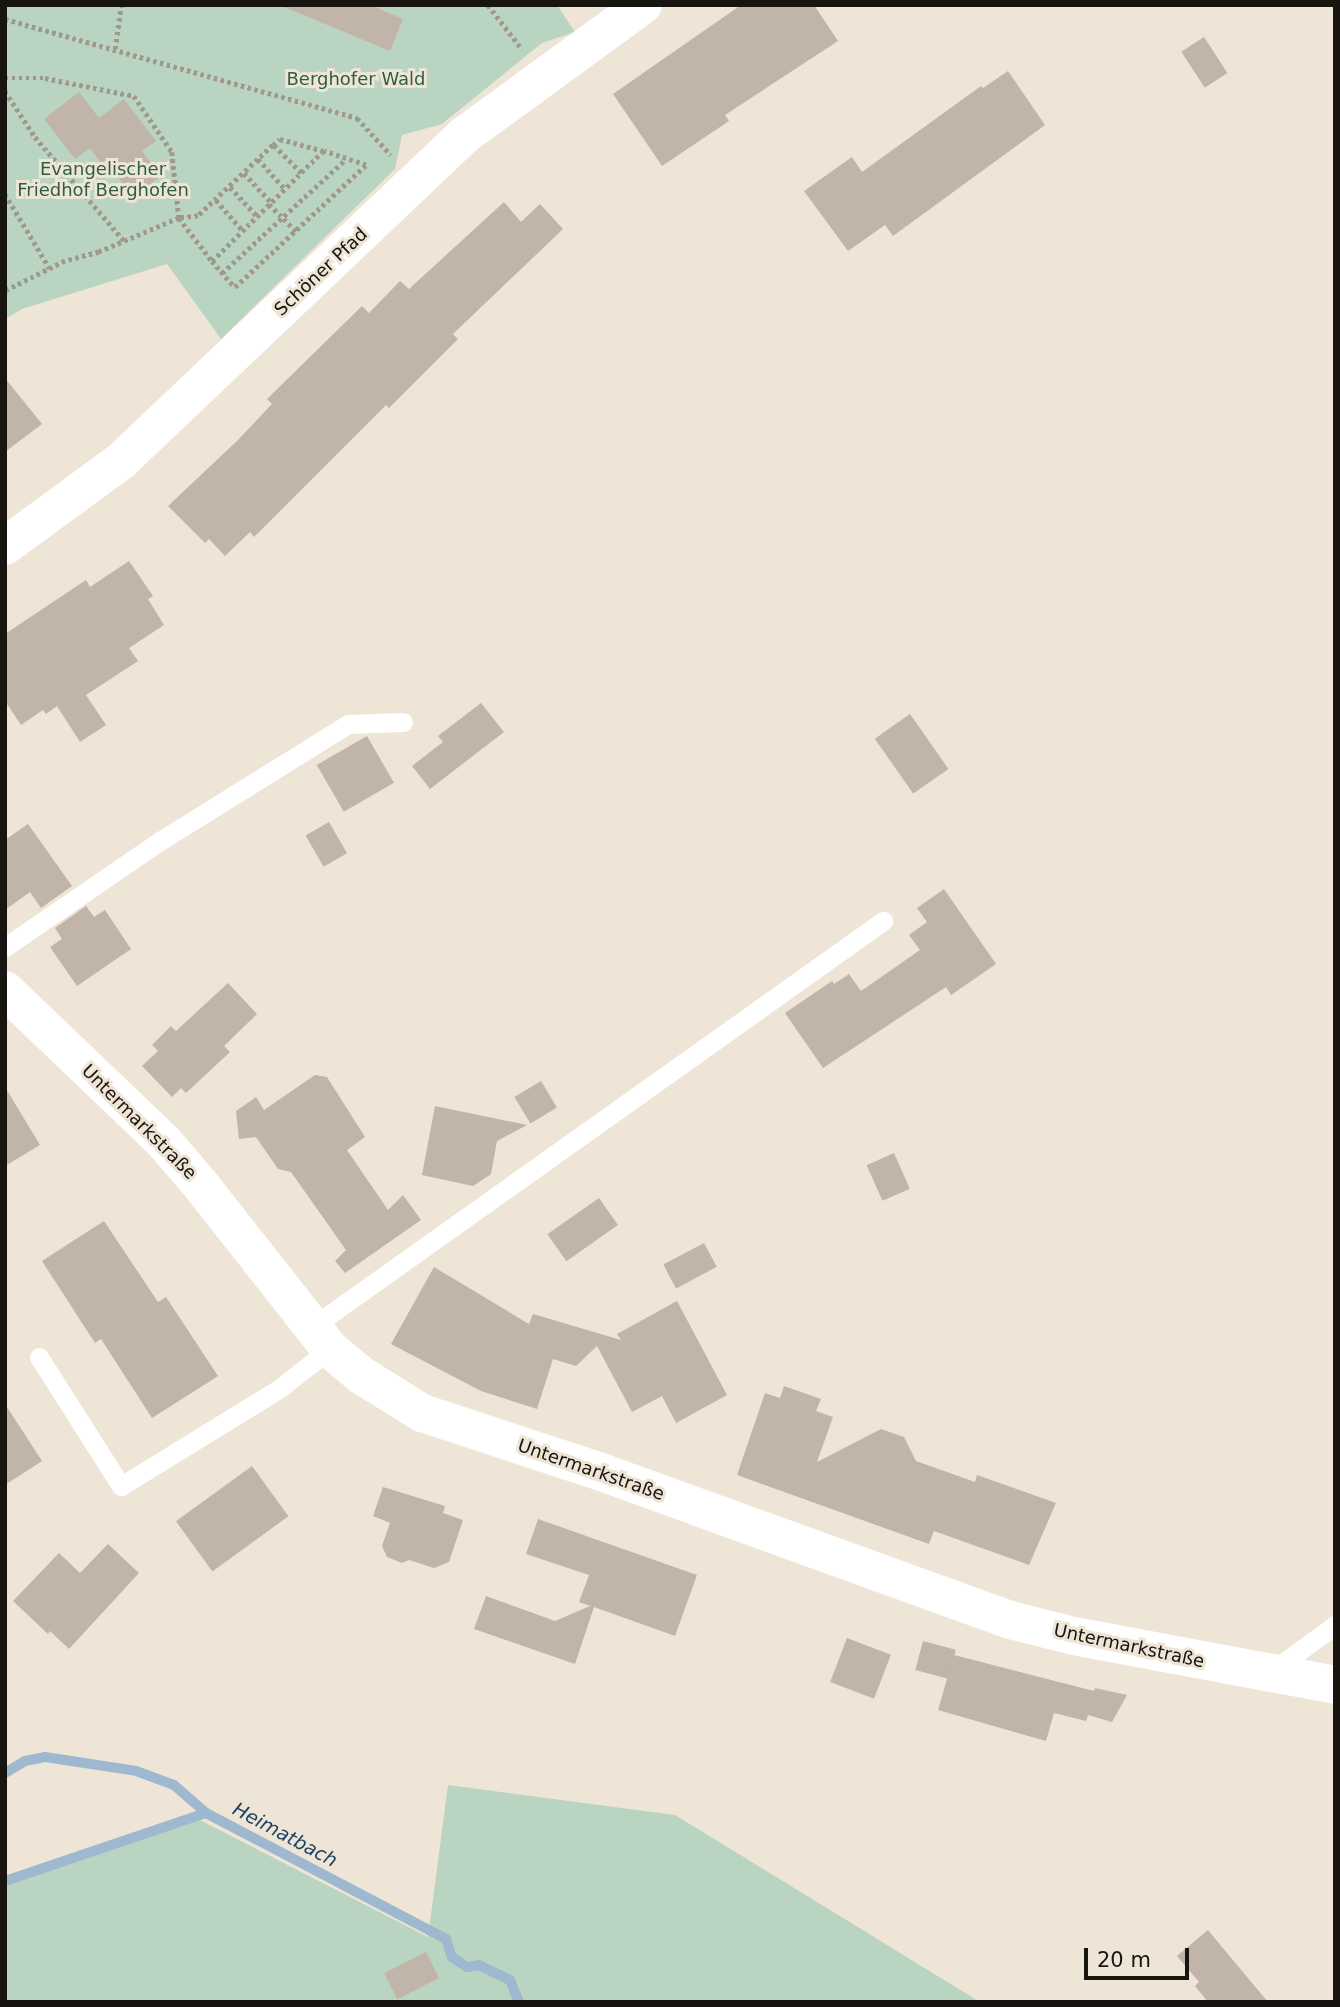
<!DOCTYPE html>
<html>
<head>
<meta charset="utf-8">
<style>
	body { margin:0 }
	#map { position:relative; width:1340px; height:2007px; overflow:hidden; background:#eee5d6; font-family:"DejaVu Sans",sans-serif }
	div>[style] { position:absolute }
	.green>* { inset:0; background:#b9d5c1 }
	.stream>* { height:10px; margin:-5px; padding:0 5px; transform-origin:5px; border-radius:5px; background:#9eb8cf }
	.building>* { inset:0; background:#c1b4a8; transform-origin:0 0 }
	.path>* { height:4.5px; margin-top:-2.25px; transform-origin:0; background:repeating-linear-gradient(90deg,#9f988d 0 3.5px,transparent 0 7px) }
	.lane>* { height:19px; margin:-9.5px; padding:0 9.5px; transform-origin:9.5px; border-radius:9.5px; background:#fff }
	.street>* { height:38px; margin:-19px; padding:0 19px; transform-origin:19px; border-radius:19px; background:#fff }
	span { translate:-50% -50%; white-space:nowrap; text-align:center; line-height:1.15; -webkit-text-stroke:6px #eee5d6; paint-order:stroke }
	.park-label { font-size:18px; color:#2d5e3f }
	.street-label { font-size:18px; color:#181510 }
	.water-label { font-size:19px; color:#1a4365; font-style:italic }
	.frame { position:absolute; inset:0; border:7px solid #181510; pointer-events:none }
	.scale { position:absolute; left:1084px; top:1948px; width:105px; height:32px; box-sizing:border-box; border:4px solid #181510; border-top:0; padding-left:9px; font-size:21px; line-height:24px; white-space:nowrap; color:#181510; -webkit-text-stroke:5px #eee5d6; paint-order:stroke }
</style>
</head>
<body>
<div id="map">
	<div class="green">
		<div style="clip-path:polygon(5px 5px,557px 5px,575px 32px,542px 43px,442px 124px,402px 135px,395px 169px,221px 339px,167px 264px,22px 309px,5px 319px)"></div>
		<div style="clip-path:polygon(448px 1785px,675px 1815px,980px 2002px,5px 2002px,5px 1881px,188px 1814px,428px 1937px)"></div>
	</div>
	<div class="stream">
		<div style="left:5px;top:1773px;width:23px;rotate:-31deg"></div>
		<div style="left:25px;top:1761px;width:20px;rotate:-11deg"></div>
		<div style="left:45px;top:1757px;width:92px;rotate:8.7deg"></div>
		<div style="left:136px;top:1771px;width:40px;rotate:20.2deg"></div>
		<div style="left:174px;top:1785px;width:43px;rotate:41.2deg"></div>
		<div style="left:206px;top:1813px;width:271px;rotate:27.7deg"></div>
		<div style="left:446px;top:1939px;width:19px;rotate:72deg"></div>
		<div style="left:452px;top:1957px;width:18px;rotate:34deg"></div>
		<div style="left:467px;top:1967px;width:12px;rotate:-9deg"></div>
		<div style="left:479px;top:1965px;width:34px;rotate:26deg"></div>
		<div style="left:510px;top:1980px;width:24px;rotate:68deg"></div>
		<div style="left:5px;top:1881px;width:212px;rotate:-18.7deg"></div>
	</div>
	<div class="building">
		<div style="clip-path:polygon(370px 5px,403px 19px,390px 51px,282px 6px)"></div>
		<div style="clip-path:polygon(741px 5px,814px 5px,838px 41px,725px 115px,729px 121px,662px 166px,613px 94px)"></div>
		<div style="left:1204px;top:37px;width:43px;height:27px;rotate:57deg"></div>
		<div style="clip-path:polygon(1008px 71px,1045px 125px,893px 236px,885px 225px,848px 251px,804px 191px,852px 157px,862px 172px,981px 86px,983px 88px)"></div>
		<div style="clip-path:polygon(79px 92px,99px 118px,124px 99px,156px 141px,142px 151px,161px 176px,133px 197px,105px 160px,101px 163px,90px 148px,75px 159px,44px 119px)"></div>
		<div style="clip-path:polygon(504px 202px,521px 222px,540px 204px,563px 229px,453px 334px,458px 339px,389px 408px,386px 405px,254px 537px,250px 532px,225px 556px,209px 539px,205px 543px,168px 506px,238px 440px,272px 404px,267px 399px,362px 306px,369px 313px,400px 281px,409px 289px)"></div>
		<div style="clip-path:polygon(5px 378px,42px 424px,5px 452px)"></div>
		<div style="clip-path:polygon(129px 561px,153px 596px,148px 599px,164px 625px,129px 648px,138px 661px,86px 695px,106px 725px,80px 742px,57px 706px,46px 714px,43px 710px,21px 725px,5px 701px,5px 634px,86px 580px,90px 587px)"></div>
		<div style="clip-path:polygon(481px 703px,504px 732px,430px 789px,412px 766px,443px 742px,438px 736px)"></div>
		<div style="left:910px;top:714px;width:67px;height:43px;rotate:55deg"></div>
		<div style="left:367px;top:736px;width:54px;height:58px;rotate:60deg"></div>
		<div style="left:329px;top:822px;width:36px;height:27px;rotate:60deg"></div>
		<div style="clip-path:polygon(28px 824px,72px 886px,41px 908px,30px 892px,5px 910px,5px 840px)"></div>
		<div style="clip-path:polygon(944px 889px,996px 964px,951px 995px,946px 987px,823px 1068px,785px 1013px,832px 981px,834px 984px,849px 974px,861px 991px,920px 950px,909px 935px,927px 922px,917px 908px)"></div>
		<div style="clip-path:polygon(86px 906px,94px 917px,105px 910px,131px 949px,77px 986px,50px 947px,62px 939px,55px 928px)"></div>
		<div style="clip-path:polygon(228px 983px,257px 1014px,224px 1046px,230px 1052px,186px 1093px,181px 1088px,172px 1097px,142px 1066px,158px 1051px,152px 1045px,171px 1026px,176px 1031px)"></div>
		<div style="clip-path:polygon(315px 1075px,327px 1077px,365px 1137px,347px 1150px,388px 1210px,403px 1195px,421px 1220px,345px 1273px,335px 1261px,346px 1250px,291px 1172px,278px 1169px,256px 1137px,239px 1139px,236px 1111px,256px 1097px,264px 1110px)"></div>
		<div style="left:541px;top:1081px;width:31px;height:31px;rotate:59deg"></div>
		<div style="clip-path:polygon(5px 1087px,40px 1145px,5px 1166px)"></div>
		<div style="clip-path:polygon(435px 1106px,527px 1125px,497px 1141px,491px 1174px,473px 1186px,422px 1175px)"></div>
		<div style="left:894px;top:1153px;width:39px;height:30px;rotate:66deg"></div>
		<div style="left:599px;top:1198px;width:33px;height:63px;rotate:55deg"></div>
		<div style="clip-path:polygon(104px 1221px,158px 1302px,166px 1297px,218px 1376px,152px 1418px,101px 1339px,95px 1343px,42px 1261px)"></div>
		<div style="left:704px;top:1243px;width:27px;height:46px;rotate:62deg"></div>
		<div style="clip-path:polygon(434px 1267px,529px 1324px,533px 1314px,621px 1340px,617px 1334px,677px 1301px,727px 1395px,676px 1423px,662px 1396px,632px 1412px,597px 1346px,576px 1366px,553px 1359px,537px 1409px,481px 1391px,391px 1344px)"></div>
		<div style="clip-path:polygon(784px 1386px,821px 1399px,816px 1411px,833px 1417px,817px 1462px,881px 1429px,904px 1437px,916px 1461px,975px 1482px,977px 1475px,1056px 1503px,1029px 1565px,934px 1531px,929px 1544px,737px 1475px,765px 1393px,780px 1398px)"></div>
		<div style="clip-path:polygon(5px 1404px,42px 1461px,5px 1485px)"></div>
		<div style="left:252px;top:1466px;width:62px;height:94px;rotate:54deg"></div>
		<div style="clip-path:polygon(383px 1487px,445px 1506px,443px 1513px,463px 1520px,449px 1562px,434px 1568px,409px 1560px,402px 1563px,387px 1557px,382px 1546px,390px 1523px,373px 1516px)"></div>
		<div style="clip-path:polygon(538px 1519px,697px 1575px,675px 1636px,594px 1607px,575px 1664px,474px 1629px,486px 1596px,555px 1621px,590px 1606px,579px 1602px,589px 1575px,526px 1554px)"></div>
		<div style="clip-path:polygon(108px 1544px,139px 1573px,69px 1649px,50px 1631px,48px 1634px,13px 1601px,59px 1553px,80px 1573px)"></div>
		<div style="left:847px;top:1638px;width:47px;height:47px;rotate:21deg"></div>
		<div style="left:923px;top:1641px;width:34px;height:30px;rotate:15deg"></div>
		<div style="clip-path:polygon(954px 1655px,1094px 1691px,1095px 1688px,1127px 1695px,1112px 1722px,1088px 1715px,1086px 1721px,1054px 1713px,1046px 1741px,938px 1710px)"></div>
		<div style="clip-path:polygon(1208px 1930px,1217px 1941px,1268px 2002px,1208px 2002px,1195px 1986px,1199px 1982px,1177px 1956px)"></div>
		<div style="left:426px;top:1952px;width:29px;height:47px;rotate:63deg"></div>
	</div>
	<div class="path">
		<div style="left:488px;top:5px;width:56px;rotate:52.3deg"></div>
		<div style="left:5px;top:19px;width:366px;rotate:15.7deg"></div>
		<div style="left:357px;top:118px;width:50px;rotate:47.4deg"></div>
		<div style="left:115px;top:49px;width:44px;rotate:-82.2deg"></div>
		<div style="left:5px;top:78px;width:40px"></div>
		<div style="left:45px;top:78px;width:91px;rotate:11.4deg"></div>
		<div style="left:134px;top:96px;width:68px;rotate:55.8deg"></div>
		<div style="left:172px;top:152px;width:66px;rotate:83.9deg"></div>
		<div style="left:179px;top:218px;width:87px;rotate:157deg"></div>
		<div style="left:99px;top:252px;width:35px;rotate:165deg"></div>
		<div style="left:65px;top:261px;width:67px;rotate:153.4deg"></div>
		<div style="left:5px;top:91px;width:55px;rotate:56.9deg"></div>
		<div style="left:35px;top:137px;width:137px;rotate:49.4deg"></div>
		<div style="left:273px;top:145px;width:9px;rotate:-41deg"></div>
		<div style="left:280px;top:139px;width:46px;rotate:15.3deg"></div>
		<div style="left:258px;top:159px;width:40px;rotate:48deg"></div>
		<div style="left:244px;top:173px;width:40px;rotate:47deg"></div>
		<div style="left:230px;top:187px;width:40px;rotate:47deg"></div>
		<div style="left:5px;top:194px;width:87px;rotate:59deg"></div>
		<div style="left:216px;top:200px;width:40px;rotate:49deg"></div>
		<div style="left:269px;top:204px;width:40px;rotate:45deg"></div>
		<div style="left:212px;top:261px;width:125px;rotate:-44.7deg"></div>
		<div style="left:301px;top:173px;width:40px;rotate:-135deg"></div>
		<div style="left:273px;top:145px;width:103px;rotate:136.6deg"></div>
		<div style="left:198px;top:216px;width:19px;rotate:174deg"></div>
		<div style="left:179px;top:218px;width:54px;rotate:52.5deg"></div>
		<div style="left:212px;top:261px;width:35px;rotate:49deg"></div>
		<div style="left:235px;top:287px;width:179px;rotate:-43deg"></div>
		<div style="left:366px;top:165px;width:44px;rotate:-161.6deg"></div>
		<div style="left:324px;top:151px;width:32px;rotate:136deg"></div>
		<div style="left:222px;top:273px;width:168px;rotate:-42.6deg"></div>
	</div>
	<div class="lane">
		<div style="left:5px;top:947px;width:188px;rotate:-34.4deg"></div>
		<div style="left:160px;top:841px;width:221px;rotate:-31.9deg"></div>
		<div style="left:348px;top:724px;width:55px;rotate:-2.1deg"></div>
		<div style="left:312px;top:1327px;width:701px;rotate:-35.41deg"></div>
		<div style="left:39px;top:1357px;width:153px;rotate:57.6deg"></div>
		<div style="left:121px;top:1486px;width:187px;rotate:-31.6deg"></div>
		<div style="left:280px;top:1388px;width:63px;rotate:-38deg"></div>
		<div style="left:1269px;top:1673px;width:82px;rotate:-36deg"></div>
	</div>
	<div class="street">
		<div style="left:5px;top:546px;width:144px;rotate:-36.2deg"></div>
		<div style="left:121px;top:461px;width:475px;rotate:-43.5deg"></div>
		<div style="left:466px;top:134px;width:219px;rotate:-36.1deg"></div>
		<div style="left:5px;top:990px;width:219px;rotate:43.7deg"></div>
		<div style="left:163px;top:1141px;width:57px;rotate:49.3deg"></div>
		<div style="left:200px;top:1184px;width:210px;rotate:51.8deg"></div>
		<div style="left:330px;top:1349px;width:40px;rotate:40deg"></div>
		<div style="left:361px;top:1375px;width:72px;rotate:31.9deg"></div>
		<div style="left:422px;top:1413px;width:192px;rotate:18.2deg"></div>
		<div style="left:604px;top:1473px;width:433px;rotate:19.9deg"></div>
		<div style="left:1011px;top:1620px;width:65px;rotate:14.3deg"></div>
		<div style="left:1074px;top:1636px;width:266px;rotate:10.6deg"></div>
	</div>
	<div class="park-label">
		<span style="left:356px;top:79px">Berghofer Wald</span>
		<span style="left:103px;top:180px">Evangelischer<br>Friedhof Berghofen</span>
	</div>
	<div class="street-label">
		<span style="left:321px;top:272px;rotate:-43deg">Schöner Pfad</span>
		<span style="left:139px;top:1122px;rotate:45deg">Untermarkstraße</span>
		<span style="left:591px;top:1470px;rotate:19deg">Untermarkstraße</span>
		<span style="left:1129px;top:1646px;rotate:12deg">Untermarkstraße</span>
	</div>
	<div class="water-label">
		<span style="left:285px;top:1835px;rotate:28deg">Heimatbach</span>
	</div>
	<div class="frame"></div>
	<div class="scale">20 m</div>
</div>
</body>
</html>
